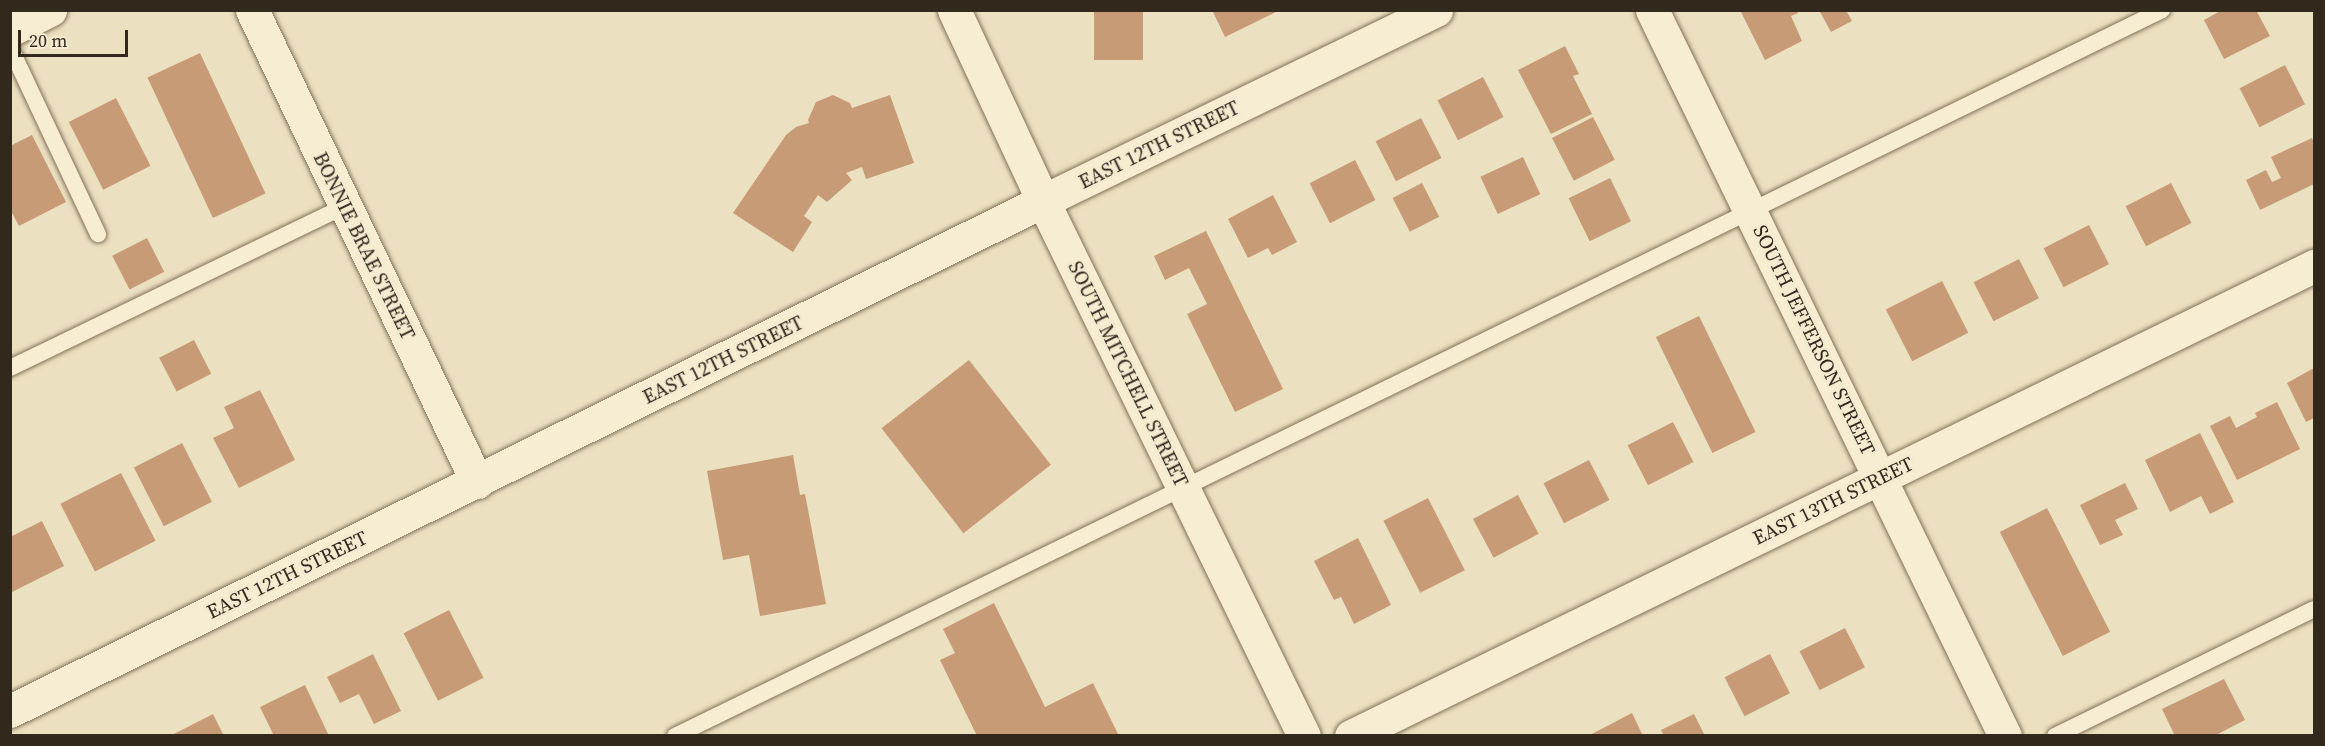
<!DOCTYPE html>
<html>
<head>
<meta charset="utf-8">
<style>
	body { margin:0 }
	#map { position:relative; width:2325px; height:746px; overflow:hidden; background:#ebe0bf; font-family:"Source Serif 4",serif }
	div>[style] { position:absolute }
	.building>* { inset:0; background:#c89b77; transform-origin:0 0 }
	.roads { filter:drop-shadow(0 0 2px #837159) drop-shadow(0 0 2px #837159) }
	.lane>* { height:16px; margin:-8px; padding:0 8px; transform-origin:8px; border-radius:8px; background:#f7edd2 }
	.street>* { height:33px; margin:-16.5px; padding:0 16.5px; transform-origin:16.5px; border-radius:16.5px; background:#f7edd2 }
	span { translate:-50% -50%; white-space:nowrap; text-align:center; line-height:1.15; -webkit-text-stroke:5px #f3eacf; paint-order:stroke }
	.street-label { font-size:20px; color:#33281c }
	.frame { position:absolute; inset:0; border:12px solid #33281c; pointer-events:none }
	.scale { position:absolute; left:18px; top:30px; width:110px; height:27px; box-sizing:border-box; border:3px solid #33281c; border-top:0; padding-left:8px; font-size:18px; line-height:21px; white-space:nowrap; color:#33281c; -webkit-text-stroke:4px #f3eacf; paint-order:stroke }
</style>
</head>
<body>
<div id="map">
	<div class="building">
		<div style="left:1094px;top:10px;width:49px;height:50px"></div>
		<div style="clip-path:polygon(1212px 10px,1280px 10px,1225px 37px)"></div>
		<div style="clip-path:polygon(1740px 10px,1797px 10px,1798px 13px,1791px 16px,1802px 41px,1765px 60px)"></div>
		<div style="clip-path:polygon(1819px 10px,1846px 10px,1852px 21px,1831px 32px)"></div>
		<div style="clip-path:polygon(2222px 10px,2256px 10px,2270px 36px,2224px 59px,2204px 20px)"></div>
		<div style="clip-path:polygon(1565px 46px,1579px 74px,1573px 76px,1592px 114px,1551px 134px,1518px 70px)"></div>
		<div style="left:200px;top:53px;width:155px;height:58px;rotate:65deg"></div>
		<div style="left:2285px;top:65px;width:44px;height:51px;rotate:63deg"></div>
		<div style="left:1483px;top:77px;width:45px;height:51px;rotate:63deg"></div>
		<div style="clip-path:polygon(833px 95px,850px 103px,852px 108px,890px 95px,914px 163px,866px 179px,862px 167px,846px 173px,852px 180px,827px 202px,818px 195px,804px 216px,812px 222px,793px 252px,733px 213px,786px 135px,796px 127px,809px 123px,808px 120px,816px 102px)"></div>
		<div style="left:116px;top:98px;width:76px;height:53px;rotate:63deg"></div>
		<div style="left:1593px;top:117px;width:48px;height:46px;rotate:63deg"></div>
		<div style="left:1421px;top:118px;width:45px;height:51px;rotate:63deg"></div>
		<div style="clip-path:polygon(32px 135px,66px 202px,19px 226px,10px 209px,10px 146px)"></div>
		<div style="clip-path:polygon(2312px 138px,2314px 143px,2314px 184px,2260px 210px,2246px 180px,2266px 170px,2272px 182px,2281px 178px,2271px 157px)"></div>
		<div style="left:1523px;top:157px;width:41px;height:47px;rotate:65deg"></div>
		<div style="left:1355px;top:160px;width:45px;height:51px;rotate:63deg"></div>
		<div style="left:1610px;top:178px;width:48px;height:46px;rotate:64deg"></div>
		<div style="left:1422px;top:183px;width:38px;height:33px;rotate:63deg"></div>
		<div style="left:2171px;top:183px;width:45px;height:51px;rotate:63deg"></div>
		<div style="clip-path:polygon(1273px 195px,1297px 242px,1272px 255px,1268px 248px,1248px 258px,1228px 219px)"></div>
		<div style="left:2089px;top:225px;width:44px;height:51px;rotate:63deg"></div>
		<div style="clip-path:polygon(1206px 231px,1283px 389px,1235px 412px,1187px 314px,1207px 304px,1189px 268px,1165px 280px,1154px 256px)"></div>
		<div style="left:147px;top:238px;width:38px;height:39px;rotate:63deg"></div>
		<div style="left:2019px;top:259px;width:44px;height:51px;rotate:63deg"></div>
		<div style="left:1942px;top:281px;width:58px;height:63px;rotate:63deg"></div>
		<div style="left:1699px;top:316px;width:129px;height:48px;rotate:64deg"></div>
		<div style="left:194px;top:340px;width:38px;height:39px;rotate:63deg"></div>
		<div style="left:969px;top:360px;width:133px;height:111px;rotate:52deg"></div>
		<div style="clip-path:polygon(2314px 368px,2314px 418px,2306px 422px,2287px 383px)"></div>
		<div style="clip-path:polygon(260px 390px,295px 460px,239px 488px,213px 438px,234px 428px,224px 407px)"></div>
		<div style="clip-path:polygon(2277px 402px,2300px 449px,2237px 480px,2210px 426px,2230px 416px,2236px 428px,2257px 417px,2255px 413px)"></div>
		<div style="left:1673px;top:422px;width:45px;height:51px;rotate:63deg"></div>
		<div style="clip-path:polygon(2200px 433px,2234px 502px,2210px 514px,2201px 496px,2170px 512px,2145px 460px)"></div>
		<div style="left:182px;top:443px;width:66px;height:54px;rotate:63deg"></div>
		<div style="clip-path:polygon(793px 455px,800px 495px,805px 494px,826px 604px,760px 616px,749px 555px,723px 560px,707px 471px)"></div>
		<div style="left:1589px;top:460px;width:45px;height:51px;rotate:63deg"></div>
		<div style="left:121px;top:473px;width:76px;height:68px;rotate:63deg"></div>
		<div style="clip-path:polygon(2125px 483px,2138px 509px,2115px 520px,2123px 535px,2100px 545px,2080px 505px)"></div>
		<div style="left:1518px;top:495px;width:44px;height:51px;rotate:62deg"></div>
		<div style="left:1428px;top:498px;width:81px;height:50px;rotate:63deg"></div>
		<div style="left:2047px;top:508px;width:139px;height:53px;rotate:63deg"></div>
		<div style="clip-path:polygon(42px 521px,64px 566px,10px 593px,10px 537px)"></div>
		<div style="clip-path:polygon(1358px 538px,1391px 605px,1354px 624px,1341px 597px,1334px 600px,1314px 561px)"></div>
		<div style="clip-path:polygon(994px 603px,1045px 707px,1093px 683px,1119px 736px,977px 736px,940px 660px,955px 653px,943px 629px)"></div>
		<div style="left:449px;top:610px;width:76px;height:51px;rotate:63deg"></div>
		<div style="left:1845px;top:628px;width:44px;height:51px;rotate:63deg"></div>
		<div style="clip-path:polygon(373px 654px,401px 711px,374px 724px,359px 694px,340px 703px,327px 677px)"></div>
		<div style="left:1770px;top:654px;width:44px;height:51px;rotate:63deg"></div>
		<div style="clip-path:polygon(2224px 679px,2245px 720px,2214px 736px,2175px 736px,2162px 709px)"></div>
		<div style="clip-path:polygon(305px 685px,329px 736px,274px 736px,260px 707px)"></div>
		<div style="clip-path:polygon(1632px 713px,1643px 736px,1588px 736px)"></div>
		<div style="clip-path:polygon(213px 714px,224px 736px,170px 736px)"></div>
		<div style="clip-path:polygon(1694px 714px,1705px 736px,1664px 736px,1661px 730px)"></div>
	</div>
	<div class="roads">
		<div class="lane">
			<div style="left:10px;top:47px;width:207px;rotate:64.8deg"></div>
			<div style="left:10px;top:368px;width:372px;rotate:-25.8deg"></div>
			<div style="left:675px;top:736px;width:1655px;rotate:-26.02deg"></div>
			<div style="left:2055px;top:736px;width:288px;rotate:-26.1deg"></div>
		</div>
		<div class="street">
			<div style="left:252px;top:10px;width:523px;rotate:64.51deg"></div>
			<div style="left:954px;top:10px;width:211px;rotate:65deg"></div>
			<div style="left:1043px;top:201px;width:595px;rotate:63.99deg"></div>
			<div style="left:1652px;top:10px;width:807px;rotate:64.07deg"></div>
			<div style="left:10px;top:30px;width:45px;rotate:-26.6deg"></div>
			<div style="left:10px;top:711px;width:1152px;rotate:-26.28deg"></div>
			<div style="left:1043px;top:201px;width:437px;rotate:-25.9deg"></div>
			<div style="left:1351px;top:736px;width:1072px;rotate:-26.02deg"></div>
		</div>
	</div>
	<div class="street-label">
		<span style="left:1159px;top:145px;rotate:-26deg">EAST 12TH STREET</span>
		<span style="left:364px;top:246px;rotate:64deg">BONNIE BRAE STREET</span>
		<span style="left:1814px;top:340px;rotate:64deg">SOUTH JEFFERSON STREET</span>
		<span style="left:723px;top:360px;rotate:-26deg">EAST 12TH STREET</span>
		<span style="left:1128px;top:374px;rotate:64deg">SOUTH MITCHELL STREET</span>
		<span style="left:1833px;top:501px;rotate:-26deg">EAST 13TH STREET</span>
		<span style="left:287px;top:575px;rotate:-26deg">EAST 12TH STREET</span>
	</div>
	<div class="frame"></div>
	<div class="scale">20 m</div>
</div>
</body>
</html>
